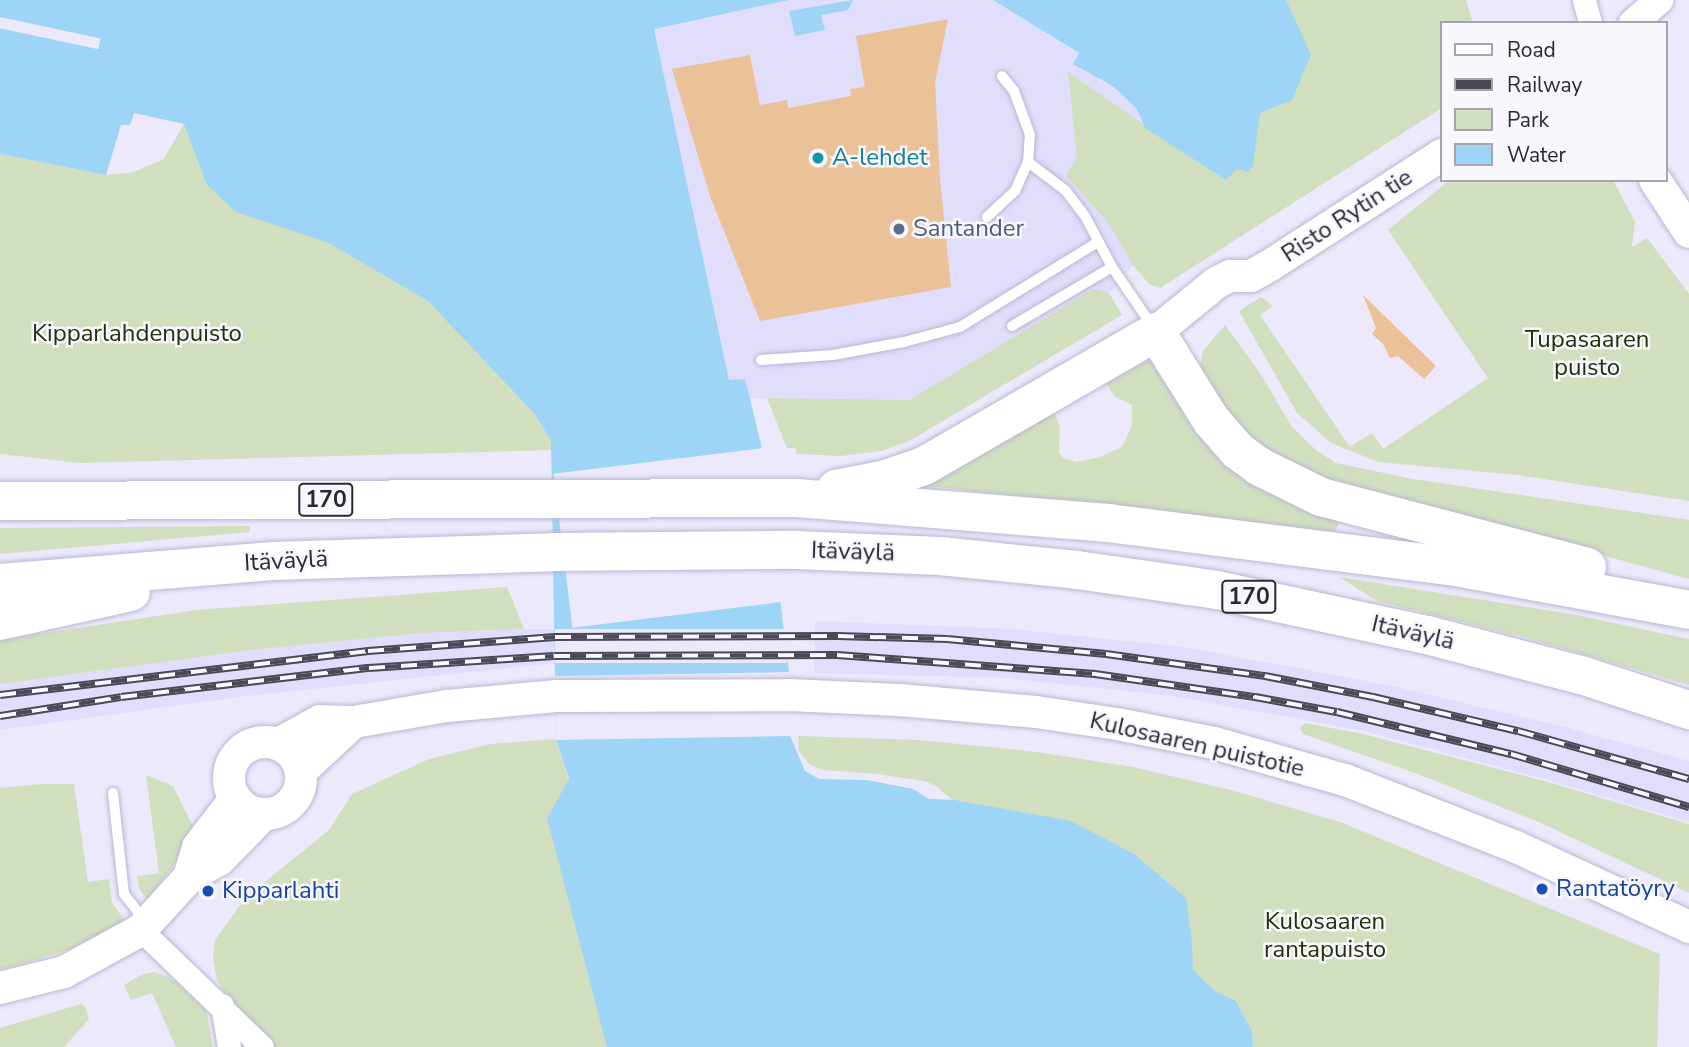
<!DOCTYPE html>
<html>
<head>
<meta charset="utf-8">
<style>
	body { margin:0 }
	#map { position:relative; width:1689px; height:1047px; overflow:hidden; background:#ebe9fb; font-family:"Nunito Sans",sans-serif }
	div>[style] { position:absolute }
	.built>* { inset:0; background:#e1ddfc }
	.green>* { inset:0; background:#d1dfbe }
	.water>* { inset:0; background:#9ed4f6 }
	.pier>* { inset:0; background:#ebe9fb; transform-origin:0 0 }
	.building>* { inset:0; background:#ebc297 }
	.roads { filter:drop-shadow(0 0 2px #b9b6d3) drop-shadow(0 0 2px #b9b6d3) }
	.service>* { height:10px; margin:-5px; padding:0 5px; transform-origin:5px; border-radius:5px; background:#fff }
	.minor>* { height:23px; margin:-11.5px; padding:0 11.5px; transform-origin:11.5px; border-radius:11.5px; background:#fff }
	.tertiary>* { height:28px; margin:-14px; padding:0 14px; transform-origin:14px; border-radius:14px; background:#fff }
	.secondary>* { height:32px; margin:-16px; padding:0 16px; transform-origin:16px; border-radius:16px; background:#fff }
	.secondary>.ring { margin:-16px; padding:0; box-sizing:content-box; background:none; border:32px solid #fff; border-radius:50% }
	.trunk>* { height:38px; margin:-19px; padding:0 19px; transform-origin:19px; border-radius:19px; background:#fff }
	.rail>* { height:8px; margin-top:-4px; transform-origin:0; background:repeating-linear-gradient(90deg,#f8f7fe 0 16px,#4b4956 0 32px); box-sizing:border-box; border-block:2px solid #4b4956 }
	.dots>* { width:19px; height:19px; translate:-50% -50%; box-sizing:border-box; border:4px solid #f8f7fe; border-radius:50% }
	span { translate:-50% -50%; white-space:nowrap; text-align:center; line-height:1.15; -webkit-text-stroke:5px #f8f7fe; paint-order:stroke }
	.shield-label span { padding:2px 5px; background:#f8f7fe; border:2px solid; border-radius:5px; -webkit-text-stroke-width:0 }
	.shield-label { font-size:23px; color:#2a2834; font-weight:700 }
	.culture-label { font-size:24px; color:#0d838f }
	.left { translate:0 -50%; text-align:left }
	.street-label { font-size:24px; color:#2a2834 }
	.service-label { font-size:24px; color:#4e5e75 }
	.park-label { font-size:24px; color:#233008 }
	.transit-label { font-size:24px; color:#164399 }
	.legend { position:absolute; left:1440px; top:21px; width:228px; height:161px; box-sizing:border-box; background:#f8f7fe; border:2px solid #a6a4ad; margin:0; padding:9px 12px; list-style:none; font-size:21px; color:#2a2834 }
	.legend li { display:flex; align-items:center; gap:14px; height:35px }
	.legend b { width:35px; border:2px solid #a6a4ad }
</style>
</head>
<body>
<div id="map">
	<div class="built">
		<div style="clip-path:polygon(789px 0,993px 0,1079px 54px,1099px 80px,1114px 87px,1137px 109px,1145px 128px,1213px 171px,1109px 293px,1092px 289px,910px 401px,749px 398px,745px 380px,729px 380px,654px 28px)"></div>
		<div style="clip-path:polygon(815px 621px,1012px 629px,1184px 647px,1388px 685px,1565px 727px,1689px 761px,1689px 822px,1548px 780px,1364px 731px,1173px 696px,1005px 678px,814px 673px)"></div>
		<div style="clip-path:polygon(524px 629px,555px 629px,555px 663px,238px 697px,0 730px,0 684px,252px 650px,422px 633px)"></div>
	</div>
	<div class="green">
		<div style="clip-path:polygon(1259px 0,1466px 0,1473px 23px,1442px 23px,1442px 108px,1160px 288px,1149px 284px,1133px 265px,1107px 221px,1066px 176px,1077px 156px,1068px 72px,1188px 155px)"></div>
		<div style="clip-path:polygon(184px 124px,303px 130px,534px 413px,552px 440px,552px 450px,80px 463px,0 454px,0 154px,106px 175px,134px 172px,164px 159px)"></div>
		<div style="clip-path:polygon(1450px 180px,1613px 180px,1635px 222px,1632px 247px,1647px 238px,1689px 294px,1689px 501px,1518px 475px,1378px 462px,1331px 443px,1297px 413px,1239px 311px,1261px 297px,1273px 306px,1260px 315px,1350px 447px,1372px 433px,1383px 449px,1488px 378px,1388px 230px)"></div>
		<div style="clip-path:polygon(1093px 289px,1109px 293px,1122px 315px,909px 441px,882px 451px,840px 456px,796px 454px,796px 448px,787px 448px,767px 398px,910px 400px)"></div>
		<div style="clip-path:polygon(1225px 325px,1260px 373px,1292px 427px,1317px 451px,1336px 463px,1413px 479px,1689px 520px,1689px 579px,1576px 548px,1329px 490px,1260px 454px,1199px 373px,1203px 351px)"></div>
		<div style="clip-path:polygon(1153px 359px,1340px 520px,1335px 532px,928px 486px,922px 479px,1053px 410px,1060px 427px,1059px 453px,1063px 458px,1076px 462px,1097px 458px,1122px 447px,1132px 426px,1132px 405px,1114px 396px,1105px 381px)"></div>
		<div style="clip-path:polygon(250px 526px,250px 532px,0 554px,0 528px)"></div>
		<div style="clip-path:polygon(1339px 577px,1571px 614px,1689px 639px,1689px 685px,1528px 638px,1377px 601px)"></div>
		<div style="clip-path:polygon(507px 587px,524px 629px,422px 633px,252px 650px,0 684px,0 640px,196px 610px)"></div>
		<div style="clip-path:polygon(1305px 723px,1363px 734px,1548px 782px,1689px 824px,1689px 893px,1541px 823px,1418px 774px,1303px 734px,1300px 728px)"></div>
		<div style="clip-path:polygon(798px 736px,918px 740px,1030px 751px,1133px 767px,1231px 790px,1340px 822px,1660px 954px,1657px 1047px,1253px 1047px,1252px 1031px,1236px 1001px,1215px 991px,1193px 970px,866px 780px,913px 789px,929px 799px,952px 800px,936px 786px,925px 781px,876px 774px,823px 770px,810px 765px,799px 751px)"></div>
		<div style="clip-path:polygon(556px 739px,651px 1047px,275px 1047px,231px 1003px,217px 980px,213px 959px,215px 940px,245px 898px,329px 830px,352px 794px,429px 759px,490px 744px)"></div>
		<div style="clip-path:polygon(146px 775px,173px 786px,196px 833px,148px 901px,139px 888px,137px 876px,159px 873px)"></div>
		<div style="clip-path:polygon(41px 784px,74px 784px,88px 882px,109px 879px,112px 903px,126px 922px,82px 946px,0 970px,0 788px)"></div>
		<div style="clip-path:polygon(155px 972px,174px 980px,206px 1010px,213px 1047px,176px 1047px,152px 993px,131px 1000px,124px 985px,143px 974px)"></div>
		<div style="clip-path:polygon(81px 1004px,85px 1007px,89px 1019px,64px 1047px,0 1047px,0 1028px)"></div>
	</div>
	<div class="water">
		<div style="clip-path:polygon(0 0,789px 0,654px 29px,729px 380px,745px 379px,761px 444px,789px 672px,790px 736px,805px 771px,819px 779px,866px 780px,913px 789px,929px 799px,954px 800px,1071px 821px,1134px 854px,1186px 898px,1192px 942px,1193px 970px,1215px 991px,1236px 1001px,1252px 1031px,1253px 1047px,607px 1047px,547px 818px,569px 779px,556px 739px,551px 440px,534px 413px,428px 301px,329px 243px,236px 212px,207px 185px,184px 124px,134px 113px,130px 125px,121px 125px,106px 175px,0 154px)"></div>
		<div style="clip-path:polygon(853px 0,848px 10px,821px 15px,825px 30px,795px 36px,789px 11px)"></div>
		<div style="clip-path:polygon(993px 0,1286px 0,1311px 55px,1292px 100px,1260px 113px,1253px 166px,1249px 172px,1237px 169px,1226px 180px,1145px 128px,1137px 109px,1114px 87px,1073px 64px,1079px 53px)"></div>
	</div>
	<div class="pier">
		<div style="left:0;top:17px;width:103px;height:11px;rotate:12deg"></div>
		<div style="left:764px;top:448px;width:155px;height:212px;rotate:83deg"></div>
		<div style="left:555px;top:629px;width:232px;height:34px"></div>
		<div style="left:789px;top:672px;width:64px;height:234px;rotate:89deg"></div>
	</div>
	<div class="building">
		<div style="clip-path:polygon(948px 19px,935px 82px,940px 178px,951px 287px,760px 321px,710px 196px,672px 69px,750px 55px,760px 105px,787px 100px,788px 108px,851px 96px,850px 89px,865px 87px,856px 36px)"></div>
		<div style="clip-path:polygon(1363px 295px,1436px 366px,1424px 379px,1398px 356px,1390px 358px,1383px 344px,1372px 334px,1376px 328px)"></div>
	</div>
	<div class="roads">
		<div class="service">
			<div style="left:1028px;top:162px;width:48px;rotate:37.3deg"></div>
			<div style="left:1066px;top:191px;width:31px;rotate:53deg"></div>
			<div style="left:1085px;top:216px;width:58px;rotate:62.1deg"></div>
			<div style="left:1112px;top:267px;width:73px;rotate:55.7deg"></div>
			<div style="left:987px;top:217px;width:38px;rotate:-43deg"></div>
			<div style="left:1015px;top:191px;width:32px;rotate:-66deg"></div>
			<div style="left:1028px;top:162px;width:27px;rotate:-86deg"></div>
			<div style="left:1030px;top:135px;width:47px;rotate:-110deg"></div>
			<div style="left:1014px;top:91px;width:19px;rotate:-129deg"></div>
			<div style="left:1012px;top:326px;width:116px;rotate:-30.5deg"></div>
			<div style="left:761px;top:360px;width:72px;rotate:-4deg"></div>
			<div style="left:833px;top:355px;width:72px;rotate:-10.4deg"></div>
			<div style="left:904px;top:342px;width:58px;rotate:-15deg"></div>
			<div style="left:960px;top:327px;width:162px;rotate:-31.6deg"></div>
			<div style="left:113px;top:793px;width:102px;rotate:83.8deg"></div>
			<div style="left:124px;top:894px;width:36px;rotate:52deg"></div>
		</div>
		<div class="minor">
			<div style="left:1584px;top:0;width:24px;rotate:75deg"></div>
			<div style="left:141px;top:930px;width:168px;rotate:44deg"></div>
			<div style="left:222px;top:1005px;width:43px;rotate:80.5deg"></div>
		</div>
		<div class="tertiary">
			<div style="left:1633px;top:23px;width:35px;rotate:-41deg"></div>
		</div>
		<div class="secondary">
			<div style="left:1655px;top:180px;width:62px;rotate:56.8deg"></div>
			<div style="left:1156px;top:332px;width:77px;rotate:-39.2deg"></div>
			<div style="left:1216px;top:283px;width:16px;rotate:-27deg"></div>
			<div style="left:1230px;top:276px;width:21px"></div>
			<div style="left:1251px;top:276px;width:21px;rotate:-29deg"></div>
			<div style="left:1269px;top:266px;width:206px;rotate:-32.7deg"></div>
			<div class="ring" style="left:229px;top:742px;width:40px;height:40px"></div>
			<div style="left:278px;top:744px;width:48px;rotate:-28.7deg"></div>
			<div style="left:320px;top:721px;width:34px;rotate:2deg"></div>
			<div style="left:354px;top:722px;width:94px;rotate:-9.8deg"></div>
			<div style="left:447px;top:706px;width:110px;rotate:-5.2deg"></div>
			<div style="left:557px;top:696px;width:232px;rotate:-0.2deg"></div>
			<div style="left:789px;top:695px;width:110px;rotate:2.6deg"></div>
			<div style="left:899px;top:700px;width:138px;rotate:5deg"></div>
			<div style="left:1036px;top:712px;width:82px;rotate:8.4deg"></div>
			<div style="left:1117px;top:724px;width:99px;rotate:11.1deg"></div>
			<div style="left:1214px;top:743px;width:136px;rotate:15.8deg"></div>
			<div style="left:1345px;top:780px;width:184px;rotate:21.4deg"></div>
			<div style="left:1516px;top:847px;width:191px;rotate:24.8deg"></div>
			<div style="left:301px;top:771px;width:72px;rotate:-42.8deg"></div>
			<div style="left:189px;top:877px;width:31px;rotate:-73deg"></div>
			<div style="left:198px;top:847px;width:61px;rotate:-52.4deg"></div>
			<div style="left:0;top:988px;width:66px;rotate:-14deg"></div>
			<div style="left:64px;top:972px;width:88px;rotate:-28.6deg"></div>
			<div style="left:141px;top:930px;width:72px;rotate:-47.8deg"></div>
			<div style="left:189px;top:877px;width:34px;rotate:-30deg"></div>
			<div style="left:219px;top:860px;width:64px;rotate:-45.6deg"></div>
		</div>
		<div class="trunk">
			<div style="left:836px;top:489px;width:51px;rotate:-11.3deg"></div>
			<div style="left:886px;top:479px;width:40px;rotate:-18.9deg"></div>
			<div style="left:924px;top:466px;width:268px;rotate:-30deg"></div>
			<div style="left:1156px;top:332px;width:104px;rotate:58deg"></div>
			<div style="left:1211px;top:420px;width:41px;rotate:48.9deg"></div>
			<div style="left:1238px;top:451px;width:27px;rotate:36deg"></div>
			<div style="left:1260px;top:467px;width:68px;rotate:26.2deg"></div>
			<div style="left:1321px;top:497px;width:275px;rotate:14.7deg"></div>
			<div style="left:0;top:501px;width:797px;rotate:-0.22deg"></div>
			<div style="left:797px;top:498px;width:312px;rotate:4.6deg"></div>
			<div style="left:1108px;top:523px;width:345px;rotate:7.2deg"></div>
			<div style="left:1450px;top:566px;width:243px;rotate:10.4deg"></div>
			<div style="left:0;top:583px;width:274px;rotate:-4.6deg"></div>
			<div style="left:273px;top:561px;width:280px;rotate:-1.8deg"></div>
			<div style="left:553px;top:552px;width:244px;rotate:-0.5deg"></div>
			<div style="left:797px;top:550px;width:143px;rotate:2.4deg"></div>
			<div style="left:940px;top:556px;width:138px;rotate:5.8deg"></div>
			<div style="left:1077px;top:570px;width:141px;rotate:8.1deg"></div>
			<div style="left:1217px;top:590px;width:215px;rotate:12.1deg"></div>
			<div style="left:1427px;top:635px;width:159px;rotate:14.6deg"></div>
			<div style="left:1581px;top:675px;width:114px;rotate:18deg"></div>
			<div style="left:0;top:621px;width:134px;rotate:-12.5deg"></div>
		</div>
	</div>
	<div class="rail">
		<div style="left:0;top:695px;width:371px;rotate:-6.8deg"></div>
		<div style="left:368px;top:651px;width:188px;rotate:-4.3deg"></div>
		<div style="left:555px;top:637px;width:283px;rotate:-0.2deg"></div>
		<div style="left:838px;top:636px;width:109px;rotate:1.6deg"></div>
		<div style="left:947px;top:639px;width:160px;rotate:5.4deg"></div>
		<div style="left:1106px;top:654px;width:161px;rotate:7.9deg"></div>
		<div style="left:1265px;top:676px;width:110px;rotate:11deg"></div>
		<div style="left:1373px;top:697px;width:149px;rotate:13.2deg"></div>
		<div style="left:1518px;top:731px;width:178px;rotate:15.7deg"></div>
		<div style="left:0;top:716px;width:122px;rotate:-8.9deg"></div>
		<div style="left:121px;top:697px;width:250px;rotate:-6.7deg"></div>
		<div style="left:369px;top:668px;width:185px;rotate:-3.7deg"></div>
		<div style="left:554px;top:656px;width:283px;rotate:-0.2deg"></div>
		<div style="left:837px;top:655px;width:259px;rotate:4.2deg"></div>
		<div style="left:1095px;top:674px;width:162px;rotate:8.2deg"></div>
		<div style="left:1255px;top:697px;width:83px;rotate:10.4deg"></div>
		<div style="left:1337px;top:712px;width:179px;rotate:13.6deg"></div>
		<div style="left:1511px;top:754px;width:186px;rotate:16.6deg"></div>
	</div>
	<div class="dots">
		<div style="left:818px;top:158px;background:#0f9aa8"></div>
		<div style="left:899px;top:229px;background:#5c6f8a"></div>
		<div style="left:1542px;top:889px;background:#1a4fb4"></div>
		<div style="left:208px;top:891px;background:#1a4fb4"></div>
	</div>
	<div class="shield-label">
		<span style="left:326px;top:500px">170</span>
		<span style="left:1249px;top:597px">170</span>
	</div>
	<div class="culture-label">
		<span class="left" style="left:832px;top:158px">A-lehdet</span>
	</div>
	<div class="street-label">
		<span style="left:1347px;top:216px;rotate:-33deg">Risto Rytin tie</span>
		<span style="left:853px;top:552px;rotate:2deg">Itäväylä</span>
		<span style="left:286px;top:561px;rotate:-3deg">Itäväylä</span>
		<span style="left:1413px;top:633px;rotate:13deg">Itäväylä</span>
		<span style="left:1197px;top:745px;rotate:13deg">Kulosaaren puistotie</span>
	</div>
	<div class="service-label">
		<span class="left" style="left:913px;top:229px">Santander</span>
	</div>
	<div class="park-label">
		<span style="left:137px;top:334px">Kipparlahdenpuisto</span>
		<span style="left:1587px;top:354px">Tupasaaren<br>puisto</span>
		<span style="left:1325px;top:936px">Kulosaaren<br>rantapuisto</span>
	</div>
	<div class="transit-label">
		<span class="left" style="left:1556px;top:889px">Rantatöyry</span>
		<span class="left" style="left:222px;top:891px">Kipparlahti</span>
	</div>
	<ul class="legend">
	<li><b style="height:9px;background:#fff"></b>Road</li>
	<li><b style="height:9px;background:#4b4956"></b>Railway</li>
	<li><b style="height:19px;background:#d1dfbe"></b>Park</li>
	<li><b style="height:19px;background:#9ed4f6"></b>Water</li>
	</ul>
</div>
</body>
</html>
